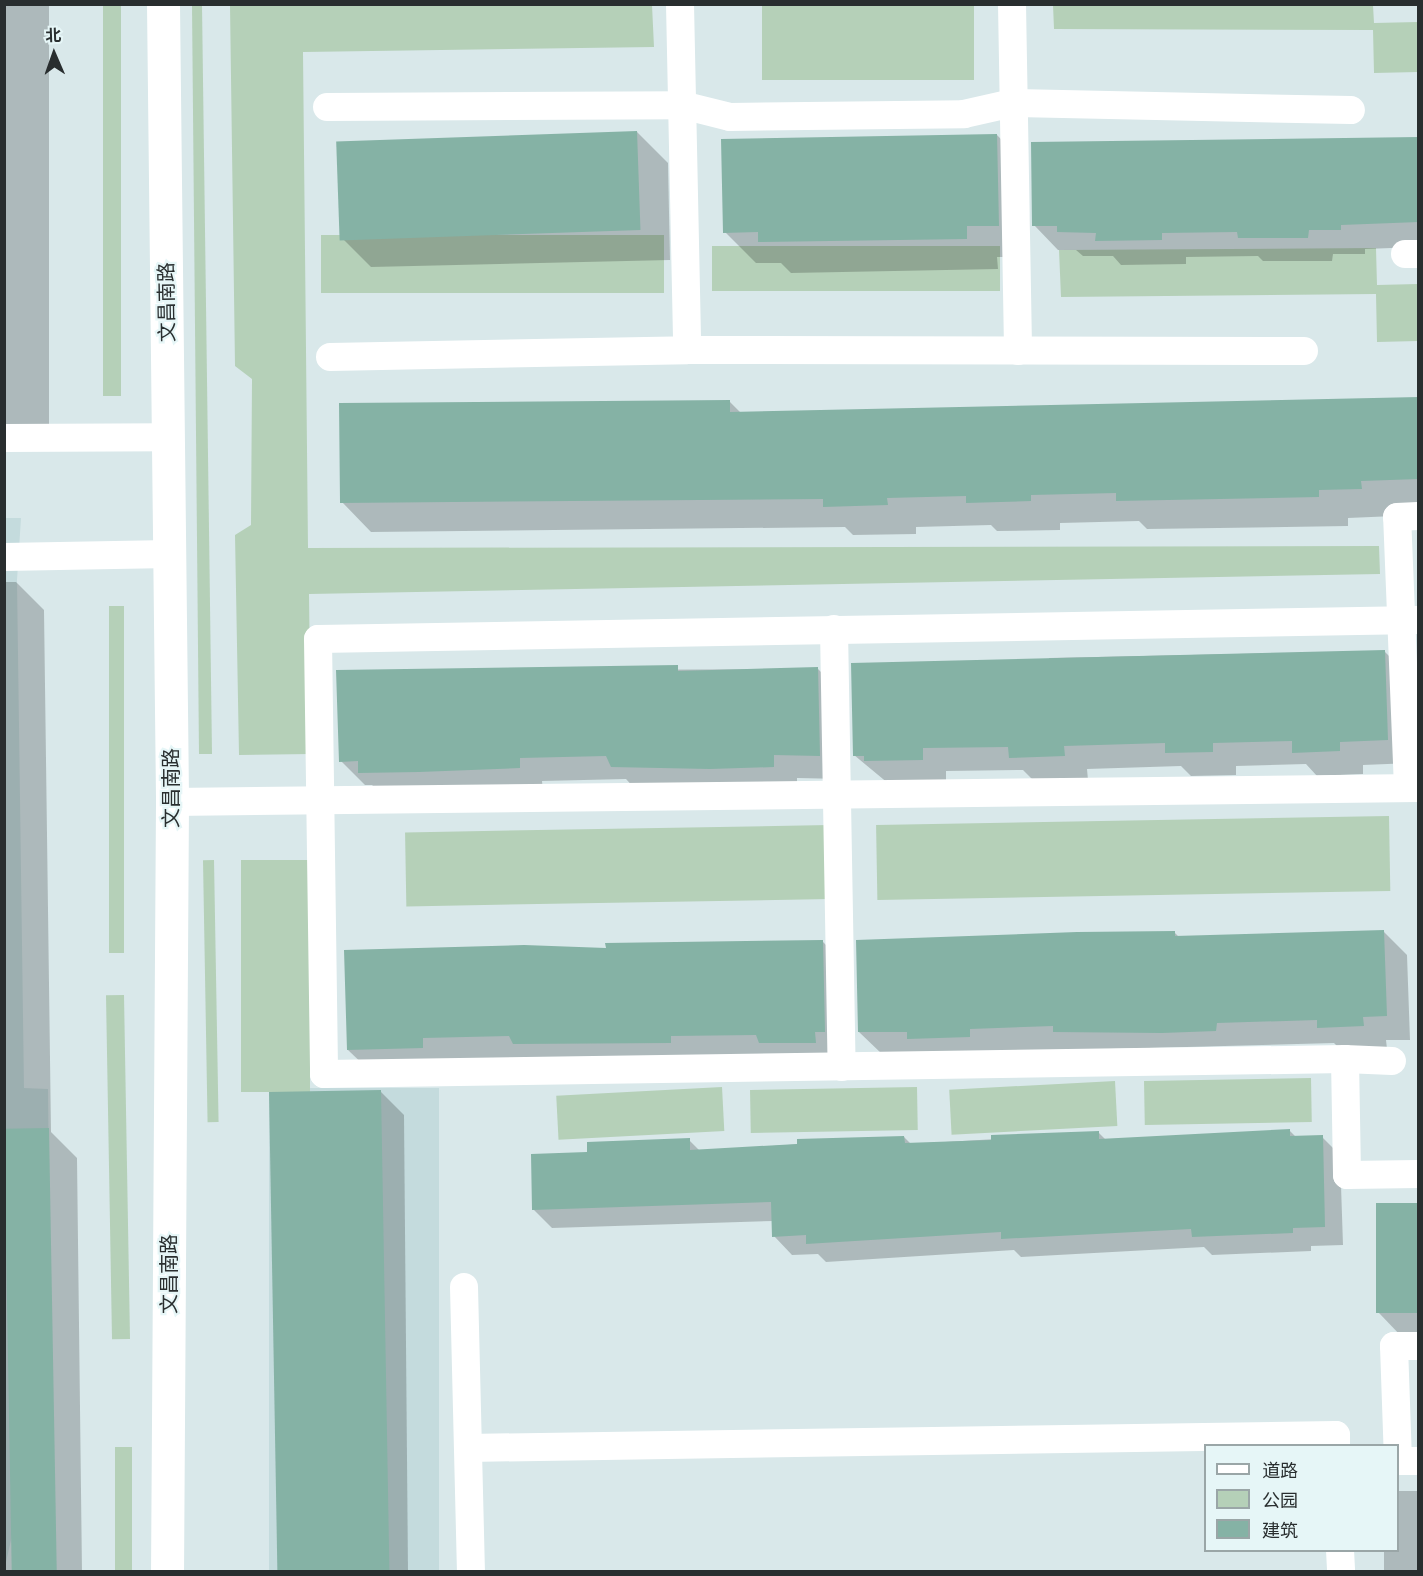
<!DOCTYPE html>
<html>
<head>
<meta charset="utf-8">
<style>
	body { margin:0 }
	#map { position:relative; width:1423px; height:1576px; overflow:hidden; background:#d9e8ea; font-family:"Fira Sans","Noto Sans SC",sans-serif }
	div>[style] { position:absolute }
	.built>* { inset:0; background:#c4dbdd; transform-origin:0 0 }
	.green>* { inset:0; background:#b5d0b8; transform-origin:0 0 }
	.shadow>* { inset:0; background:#0003; transform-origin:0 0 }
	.building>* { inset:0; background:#85b2a5; transform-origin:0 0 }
	.service>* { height:28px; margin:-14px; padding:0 14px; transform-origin:14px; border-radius:14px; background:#fff }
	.tertiary>* { height:33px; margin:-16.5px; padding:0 16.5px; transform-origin:16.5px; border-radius:16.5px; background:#fff }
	span { translate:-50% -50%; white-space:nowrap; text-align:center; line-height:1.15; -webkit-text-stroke:4.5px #e6f6f7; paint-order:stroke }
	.street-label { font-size:20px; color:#292e2f }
	.frame { position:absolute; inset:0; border:6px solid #292e2f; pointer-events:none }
	.legend { position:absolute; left:1204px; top:1444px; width:195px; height:108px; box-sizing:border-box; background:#e6f6f7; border:2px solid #9aa6a7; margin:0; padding:8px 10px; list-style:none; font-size:18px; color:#292e2f }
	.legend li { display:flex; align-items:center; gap:12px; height:30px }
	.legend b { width:30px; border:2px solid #9aa6a7 }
	.north { position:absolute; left:24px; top:24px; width:60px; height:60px; -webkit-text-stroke:4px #e6f6f7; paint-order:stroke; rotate:358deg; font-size:16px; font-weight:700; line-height:24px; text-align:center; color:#292e2f }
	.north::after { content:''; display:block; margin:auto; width:21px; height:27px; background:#292e2f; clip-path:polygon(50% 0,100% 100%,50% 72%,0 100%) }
</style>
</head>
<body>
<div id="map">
	<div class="built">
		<div style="clip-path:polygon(4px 518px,21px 518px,17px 580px,24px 1088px,48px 1089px,51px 1364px,4px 1571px)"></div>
		<div style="left:439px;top:1088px;width:483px;height:170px;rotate:90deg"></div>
	</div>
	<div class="green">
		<div style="left:103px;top:5px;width:18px;height:391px"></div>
		<div style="clip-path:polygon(192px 5px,202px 5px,212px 754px,199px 754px)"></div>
		<div style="clip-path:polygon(230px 5px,652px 5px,654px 47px,303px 52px,308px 548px,1379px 546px,1380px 574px,309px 594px,311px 754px,239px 755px,235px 535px,251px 525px,252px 379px,235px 366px)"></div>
		<div style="left:762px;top:5px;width:212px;height:75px"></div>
		<div style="clip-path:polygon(1053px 5px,1373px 5px,1374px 23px,1418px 22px,1418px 72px,1374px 73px,1373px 30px,1054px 29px)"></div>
		<div style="left:664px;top:235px;width:58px;height:343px;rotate:90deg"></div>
		<div style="left:1000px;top:246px;width:45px;height:288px;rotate:90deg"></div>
		<div style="clip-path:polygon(1376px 248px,1377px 285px,1418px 284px,1418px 341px,1377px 342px,1376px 294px,1061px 297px,1059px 250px)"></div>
		<div style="left:109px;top:606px;width:15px;height:347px"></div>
		<div style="left:1389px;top:816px;width:75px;height:513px;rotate:89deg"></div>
		<div style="left:829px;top:825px;width:74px;height:424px;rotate:89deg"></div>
		<div style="left:214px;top:860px;width:262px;height:11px;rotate:89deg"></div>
		<div style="left:241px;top:860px;width:69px;height:232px"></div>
		<div style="left:124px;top:995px;width:344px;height:18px;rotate:89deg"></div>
		<div style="left:1311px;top:1078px;width:44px;height:167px;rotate:89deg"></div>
		<div style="left:1115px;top:1081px;width:45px;height:166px;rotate:87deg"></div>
		<div style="left:722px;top:1087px;width:44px;height:166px;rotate:87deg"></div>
		<div style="left:917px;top:1087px;width:43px;height:167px;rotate:89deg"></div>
		<div style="left:132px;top:1447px;width:124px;height:17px;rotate:90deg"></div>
	</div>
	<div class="shadow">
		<div style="left:4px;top:4px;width:45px;height:428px"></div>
		<div style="clip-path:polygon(637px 132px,668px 163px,670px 260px,371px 267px,340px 236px)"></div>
		<div style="clip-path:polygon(997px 135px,1028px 167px,1030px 257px,997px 257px,998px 269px,791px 273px,781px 263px,756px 263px,725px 232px)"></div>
		<div style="clip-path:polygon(1418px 139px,1418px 247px,1365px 249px,1365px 254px,1333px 254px,1332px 261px,1263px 261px,1258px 256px,1186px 257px,1186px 264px,1121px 265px,1113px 256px,1083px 256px,1076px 250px,1058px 250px,1034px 225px)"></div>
		<div style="clip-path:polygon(1418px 398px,1418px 515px,1348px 518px,1348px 526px,1147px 529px,1139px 521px,1060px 523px,1060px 530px,997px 531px,991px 525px,916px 527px,916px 534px,853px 535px,845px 527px,371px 532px,342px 502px,730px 402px,741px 413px)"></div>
		<div style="clip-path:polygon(4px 582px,16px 582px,44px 610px,51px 1132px,77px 1158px,82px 1572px,4px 1572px)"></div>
		<div style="clip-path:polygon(1384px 651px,1408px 675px,1412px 763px,1363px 765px,1363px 774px,1317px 776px,1306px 764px,1236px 766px,1236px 775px,1191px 776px,1181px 766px,1087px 769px,1088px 780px,1034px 781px,1023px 770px,946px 771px,946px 783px,889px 784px,854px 755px,1049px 662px,1049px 658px)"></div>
		<div style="clip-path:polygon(818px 669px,841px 692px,843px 779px,797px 778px,797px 790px,636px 790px,626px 779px,542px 781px,543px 791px,383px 796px,372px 785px,365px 785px,341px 761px,338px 671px)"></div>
		<div style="clip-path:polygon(1174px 932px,1179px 937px,1384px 932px,1407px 955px,1410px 1040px,1386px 1040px,1387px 1049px,1342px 1051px,1334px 1043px,883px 1055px,859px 1032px)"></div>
		<div style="clip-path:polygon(823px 942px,846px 965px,848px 1055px,372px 1073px,348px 1050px,607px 950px)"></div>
		<div style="clip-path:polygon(380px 1091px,404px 1115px,408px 1572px,280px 1572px)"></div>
		<div style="clip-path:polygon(1289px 1130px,1296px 1137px,1322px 1137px,1340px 1155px,1343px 1245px,1311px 1246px,1311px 1251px,1212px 1255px,1204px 1247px,1021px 1257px,1014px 1250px,826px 1262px,818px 1254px,792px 1255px,774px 1236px,773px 1221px,552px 1228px,533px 1209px,588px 1153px,689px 1140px,700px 1151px,904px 1137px,911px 1144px,1099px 1133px,1106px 1140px)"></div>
		<div style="clip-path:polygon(1418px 1206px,1418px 1336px,1402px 1337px,1379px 1313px)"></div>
		<div style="clip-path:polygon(1398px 1491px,1418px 1491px,1418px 1572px,1384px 1572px,1384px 1550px,1398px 1550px)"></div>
	</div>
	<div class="building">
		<div style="left:637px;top:131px;width:99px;height:301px;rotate:88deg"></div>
		<div style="clip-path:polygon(997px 134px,999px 226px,967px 226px,967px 239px,758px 242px,758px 232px,723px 233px,721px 139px)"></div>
		<div style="clip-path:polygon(1419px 137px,1419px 222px,1341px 225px,1341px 230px,1309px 230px,1308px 238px,1238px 238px,1237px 232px,1162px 233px,1162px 240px,1095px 241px,1096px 233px,1057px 232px,1057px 226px,1032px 226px,1031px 142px)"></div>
		<div style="clip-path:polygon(1419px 397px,1419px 479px,1361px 481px,1362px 489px,1319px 490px,1319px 497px,1116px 501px,1116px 493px,1031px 495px,1031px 501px,966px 503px,966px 496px,887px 498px,888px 505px,823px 507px,823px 499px,340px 503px,339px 403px,730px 400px,730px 412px)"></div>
		<div style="clip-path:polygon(1385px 650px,1388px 740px,1340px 742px,1340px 751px,1292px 753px,1292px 741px,1213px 743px,1213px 752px,1165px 753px,1165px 743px,1064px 746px,1065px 756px,1009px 758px,1008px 747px,923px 748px,923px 760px,864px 761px,864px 756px,853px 756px,851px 663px)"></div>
		<div style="clip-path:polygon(678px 665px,678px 671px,818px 667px,820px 756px,774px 755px,774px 767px,710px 769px,611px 767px,606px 756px,520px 758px,520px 768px,419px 772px,358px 773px,358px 761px,339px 762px,336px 670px)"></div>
		<div style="clip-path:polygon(1384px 930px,1387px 1016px,1363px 1017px,1364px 1026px,1317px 1028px,1317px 1020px,1217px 1023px,1216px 1031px,1162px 1033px,1053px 1032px,1053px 1026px,970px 1029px,970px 1037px,907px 1039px,907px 1032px,858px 1032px,856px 940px,1077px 932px,1175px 931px,1175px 936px)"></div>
		<div style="clip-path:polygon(823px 940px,825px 1032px,815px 1032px,816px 1043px,759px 1043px,756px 1035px,671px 1036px,671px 1043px,513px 1044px,509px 1036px,423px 1038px,423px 1048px,347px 1050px,344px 950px,524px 945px,606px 948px,605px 943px)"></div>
		<div style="left:381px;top:1090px;width:482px;height:112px;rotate:89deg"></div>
		<div style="left:49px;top:1128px;width:444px;height:45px;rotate:89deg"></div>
		<div style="clip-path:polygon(1290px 1129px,1290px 1136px,1323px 1135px,1325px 1227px,1293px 1228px,1293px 1233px,1192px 1237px,1191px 1229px,1001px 1239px,1001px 1232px,806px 1244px,806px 1235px,772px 1237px,771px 1202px,532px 1210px,531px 1154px,587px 1152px,587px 1142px,690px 1138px,690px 1150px,797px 1144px,797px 1139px,904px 1136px,905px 1143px,991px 1140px,991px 1135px,1099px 1131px,1099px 1139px)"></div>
		<div style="left:1419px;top:1203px;width:110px;height:43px;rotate:90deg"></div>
	</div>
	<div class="service">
		<div style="left:680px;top:4px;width:346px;rotate:88.8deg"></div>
		<div style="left:1012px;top:4px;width:347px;rotate:89deg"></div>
		<div style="left:327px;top:107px;width:355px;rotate:-0.3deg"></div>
		<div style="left:682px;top:105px;width:49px;rotate:14deg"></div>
		<div style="left:730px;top:117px;width:234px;rotate:-0.7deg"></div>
		<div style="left:964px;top:114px;width:50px;rotate:-12.7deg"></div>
		<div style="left:1013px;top:103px;width:338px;rotate:1.2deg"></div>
		<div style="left:1405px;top:254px;width:13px"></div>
		<div style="left:330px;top:357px;width:357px;rotate:-1.1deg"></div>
		<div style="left:687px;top:350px;width:617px;rotate:0.09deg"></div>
		<div style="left:4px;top:438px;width:164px;rotate:-0.3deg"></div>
		<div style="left:4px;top:557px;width:166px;rotate:-1deg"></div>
		<div style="left:1418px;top:620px;width:1100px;rotate:179.01deg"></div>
		<div style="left:318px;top:639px;width:435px;rotate:89.2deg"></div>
		<div style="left:324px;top:1074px;width:1021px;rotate:-0.84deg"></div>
		<div style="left:1345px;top:1059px;width:116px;rotate:89deg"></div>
		<div style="left:1347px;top:1175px;width:71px;rotate:-0.8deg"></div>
		<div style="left:834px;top:629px;width:438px;rotate:89deg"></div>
		<div style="left:1408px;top:788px;width:271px;rotate:-92.3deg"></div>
		<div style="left:1397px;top:517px;width:21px;rotate:-3deg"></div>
		<div style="left:172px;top:802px;width:1246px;rotate:-0.64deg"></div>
		<div style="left:1345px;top:1059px;width:47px;rotate:2.4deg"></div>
		<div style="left:464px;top:1287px;width:285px;rotate:88.6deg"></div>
		<div style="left:1418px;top:1346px;width:24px;rotate:180deg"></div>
		<div style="left:1394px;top:1346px;width:115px;rotate:88deg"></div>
		<div style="left:1398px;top:1461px;width:20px"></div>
		<div style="left:468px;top:1448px;width:868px;rotate:-0.86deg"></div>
		<div style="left:1336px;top:1435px;width:11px;rotate:90deg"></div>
		<div style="left:1340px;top:1550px;width:22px;rotate:87deg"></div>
	</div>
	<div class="tertiary">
		<div style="left:163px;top:4px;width:798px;rotate:89.35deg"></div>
		<div style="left:172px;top:802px;width:770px;rotate:90.37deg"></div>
	</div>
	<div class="street-label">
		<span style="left:167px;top:302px;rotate:-91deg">文昌南路</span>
		<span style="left:171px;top:788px;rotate:-90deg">文昌南路</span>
		<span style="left:169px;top:1274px;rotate:-90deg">文昌南路</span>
	</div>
	<div class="frame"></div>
	<ul class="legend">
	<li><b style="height:8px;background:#fff"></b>道路</li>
	<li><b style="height:16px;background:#b5d0b8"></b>公园</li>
	<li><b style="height:16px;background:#85b2a5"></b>建筑</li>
	</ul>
	<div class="north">北</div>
</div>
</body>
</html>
